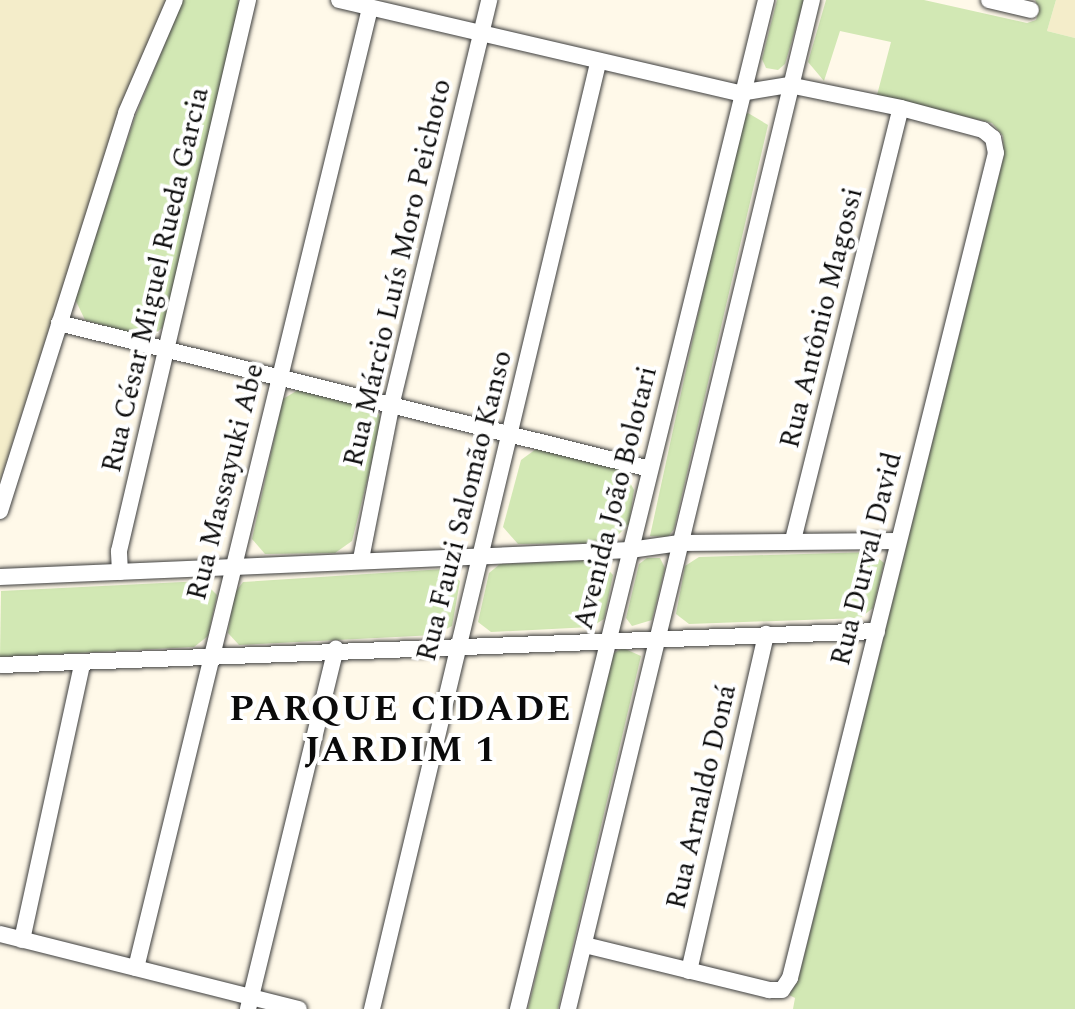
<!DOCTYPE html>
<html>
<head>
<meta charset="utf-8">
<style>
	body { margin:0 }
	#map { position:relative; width:1075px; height:1009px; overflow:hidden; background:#fff9e9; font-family:Spectral,serif }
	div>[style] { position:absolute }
	.farmland>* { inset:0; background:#f4edca }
	.green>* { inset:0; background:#d2e8b4 }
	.roads { filter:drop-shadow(0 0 2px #3e3e3e) drop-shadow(0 0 2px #3e3e3e) }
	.minor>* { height:16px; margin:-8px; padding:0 8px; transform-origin:8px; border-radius:8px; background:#fff }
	span { translate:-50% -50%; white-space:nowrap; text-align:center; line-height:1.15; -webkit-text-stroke:8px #fff; paint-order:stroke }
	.street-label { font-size:28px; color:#0b0b0b }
	.district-label { font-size:36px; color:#0b0b0b; font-weight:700; letter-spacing:2px }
</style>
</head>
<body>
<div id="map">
	<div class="farmland">
		<div style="clip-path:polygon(0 0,166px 0,120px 111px,0 481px)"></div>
		<div style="clip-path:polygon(1056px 0,1075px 0,1075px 38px,1047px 31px)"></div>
	</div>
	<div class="green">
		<div style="clip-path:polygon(183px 0,238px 0,239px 4px,168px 311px,162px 328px,152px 336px,137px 335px,85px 320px,75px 299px,135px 117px)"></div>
		<div style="clip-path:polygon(777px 0,804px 0,785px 64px,778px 70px,766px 68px,762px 59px)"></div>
		<div style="clip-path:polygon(826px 0,924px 0,1027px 23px,1036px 20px,1039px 9px,1035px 0,1056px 0,1047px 31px,1075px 38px,1075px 1009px,793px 1009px,795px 998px,789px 995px,798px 981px,1004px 156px,1003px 136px,992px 123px,877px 95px,891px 42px,840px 31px,824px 81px,808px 62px)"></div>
		<div style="clip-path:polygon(748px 113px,768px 125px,674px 529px,668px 537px,650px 536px,741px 117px)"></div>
		<div style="clip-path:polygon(298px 390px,376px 410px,382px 421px,352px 541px,335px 553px,265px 554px,252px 539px,283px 399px)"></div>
		<div style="clip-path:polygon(536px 449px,622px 468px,634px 490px,629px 524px,610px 543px,518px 544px,503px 527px,521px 460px)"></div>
		<div style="clip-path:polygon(871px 552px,884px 563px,873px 608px,860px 618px,689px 624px,676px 614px,685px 566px,699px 557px)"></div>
		<div style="clip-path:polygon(647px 558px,660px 558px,665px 568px,652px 620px,632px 626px,626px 618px,639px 564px)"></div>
		<div style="clip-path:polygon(599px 560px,613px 575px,604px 619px,591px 627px,491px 632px,478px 622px,489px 573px,500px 564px)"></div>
		<div style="clip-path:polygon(444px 569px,460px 581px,452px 626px,435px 635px,239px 645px,228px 633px,234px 594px,243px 582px)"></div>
		<div style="clip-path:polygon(203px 581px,217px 595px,208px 636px,194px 647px,0 657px,1px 591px)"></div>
		<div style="clip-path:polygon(623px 648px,641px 656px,558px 1009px,528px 1009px,614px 653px)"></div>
	</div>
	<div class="roads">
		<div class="minor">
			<div style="left:339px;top:0;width:412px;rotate:13.1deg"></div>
			<div style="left:740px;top:93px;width:50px;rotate:-9.3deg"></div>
			<div style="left:789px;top:85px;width:114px;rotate:11.6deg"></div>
			<div style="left:901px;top:108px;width:85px;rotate:15deg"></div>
			<div style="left:983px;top:130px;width:13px;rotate:39deg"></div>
			<div style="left:993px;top:138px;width:15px;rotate:79deg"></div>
			<div style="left:996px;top:153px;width:850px;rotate:104.02deg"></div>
			<div style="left:790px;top:978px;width:14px;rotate:124deg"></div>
			<div style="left:782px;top:990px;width:13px;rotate:180deg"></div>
			<div style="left:769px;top:990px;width:189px;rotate:-166.3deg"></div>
			<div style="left:989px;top:0;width:43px;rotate:13.4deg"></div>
			<div style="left:59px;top:323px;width:609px;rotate:13.88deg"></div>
			<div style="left:0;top:511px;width:417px;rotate:-72.4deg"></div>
			<div style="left:126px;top:113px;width:123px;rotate:-66.6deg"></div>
			<div style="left:793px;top:540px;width:445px;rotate:-76deg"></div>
			<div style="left:361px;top:559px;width:160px;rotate:-78.8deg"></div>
			<div style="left:392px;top:402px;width:414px;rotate:-76.4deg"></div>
			<div style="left:120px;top:572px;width:21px;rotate:-93deg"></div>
			<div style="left:119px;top:551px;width:566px;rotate:-76.82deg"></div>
			<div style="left:0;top:577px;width:631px;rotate:-2.45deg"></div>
			<div style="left:630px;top:550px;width:50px;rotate:-8deg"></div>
			<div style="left:680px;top:543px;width:217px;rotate:-0.5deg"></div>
			<div style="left:0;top:665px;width:878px;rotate:-2.22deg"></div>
			<div style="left:0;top:934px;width:308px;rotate:14.1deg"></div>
			<div style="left:22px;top:940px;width:282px;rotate:-77.7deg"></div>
			<div style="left:136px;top:968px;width:988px;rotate:-76.3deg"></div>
			<div style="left:689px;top:971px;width:346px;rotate:-77.1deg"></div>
			<div style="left:248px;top:1009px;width:371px;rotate:-76.3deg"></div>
			<div style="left:372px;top:1009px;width:973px;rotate:-76.56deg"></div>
			<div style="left:518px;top:1009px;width:1039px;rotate:-76.19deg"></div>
			<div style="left:568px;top:1009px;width:1038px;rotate:-76.41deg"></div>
		</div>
	</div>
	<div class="street-label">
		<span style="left:398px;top:273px;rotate:-77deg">Rua Márcio Luís Moro Peichoto</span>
		<span style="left:156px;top:280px;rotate:-77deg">Rua César Miguel Rueda Garcia</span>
		<span style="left:822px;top:318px;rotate:-76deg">Rua Antônio Magossi</span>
		<span style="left:226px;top:482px;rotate:-76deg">Rua Massayuki Abe</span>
		<span style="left:616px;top:498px;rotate:-76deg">Avenida João Bolotari</span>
		<span style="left:465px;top:506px;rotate:-76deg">Rua Fauzi Salomão Kanso</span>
		<span style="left:867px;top:559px;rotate:-76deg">Rua Durval David</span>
		<span style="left:702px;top:797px;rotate:-77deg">Rua Arnaldo Doná</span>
	</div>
	<div class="district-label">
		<span style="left:401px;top:730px">PARQUE CIDADE<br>JARDIM 1</span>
	</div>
</div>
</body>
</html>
